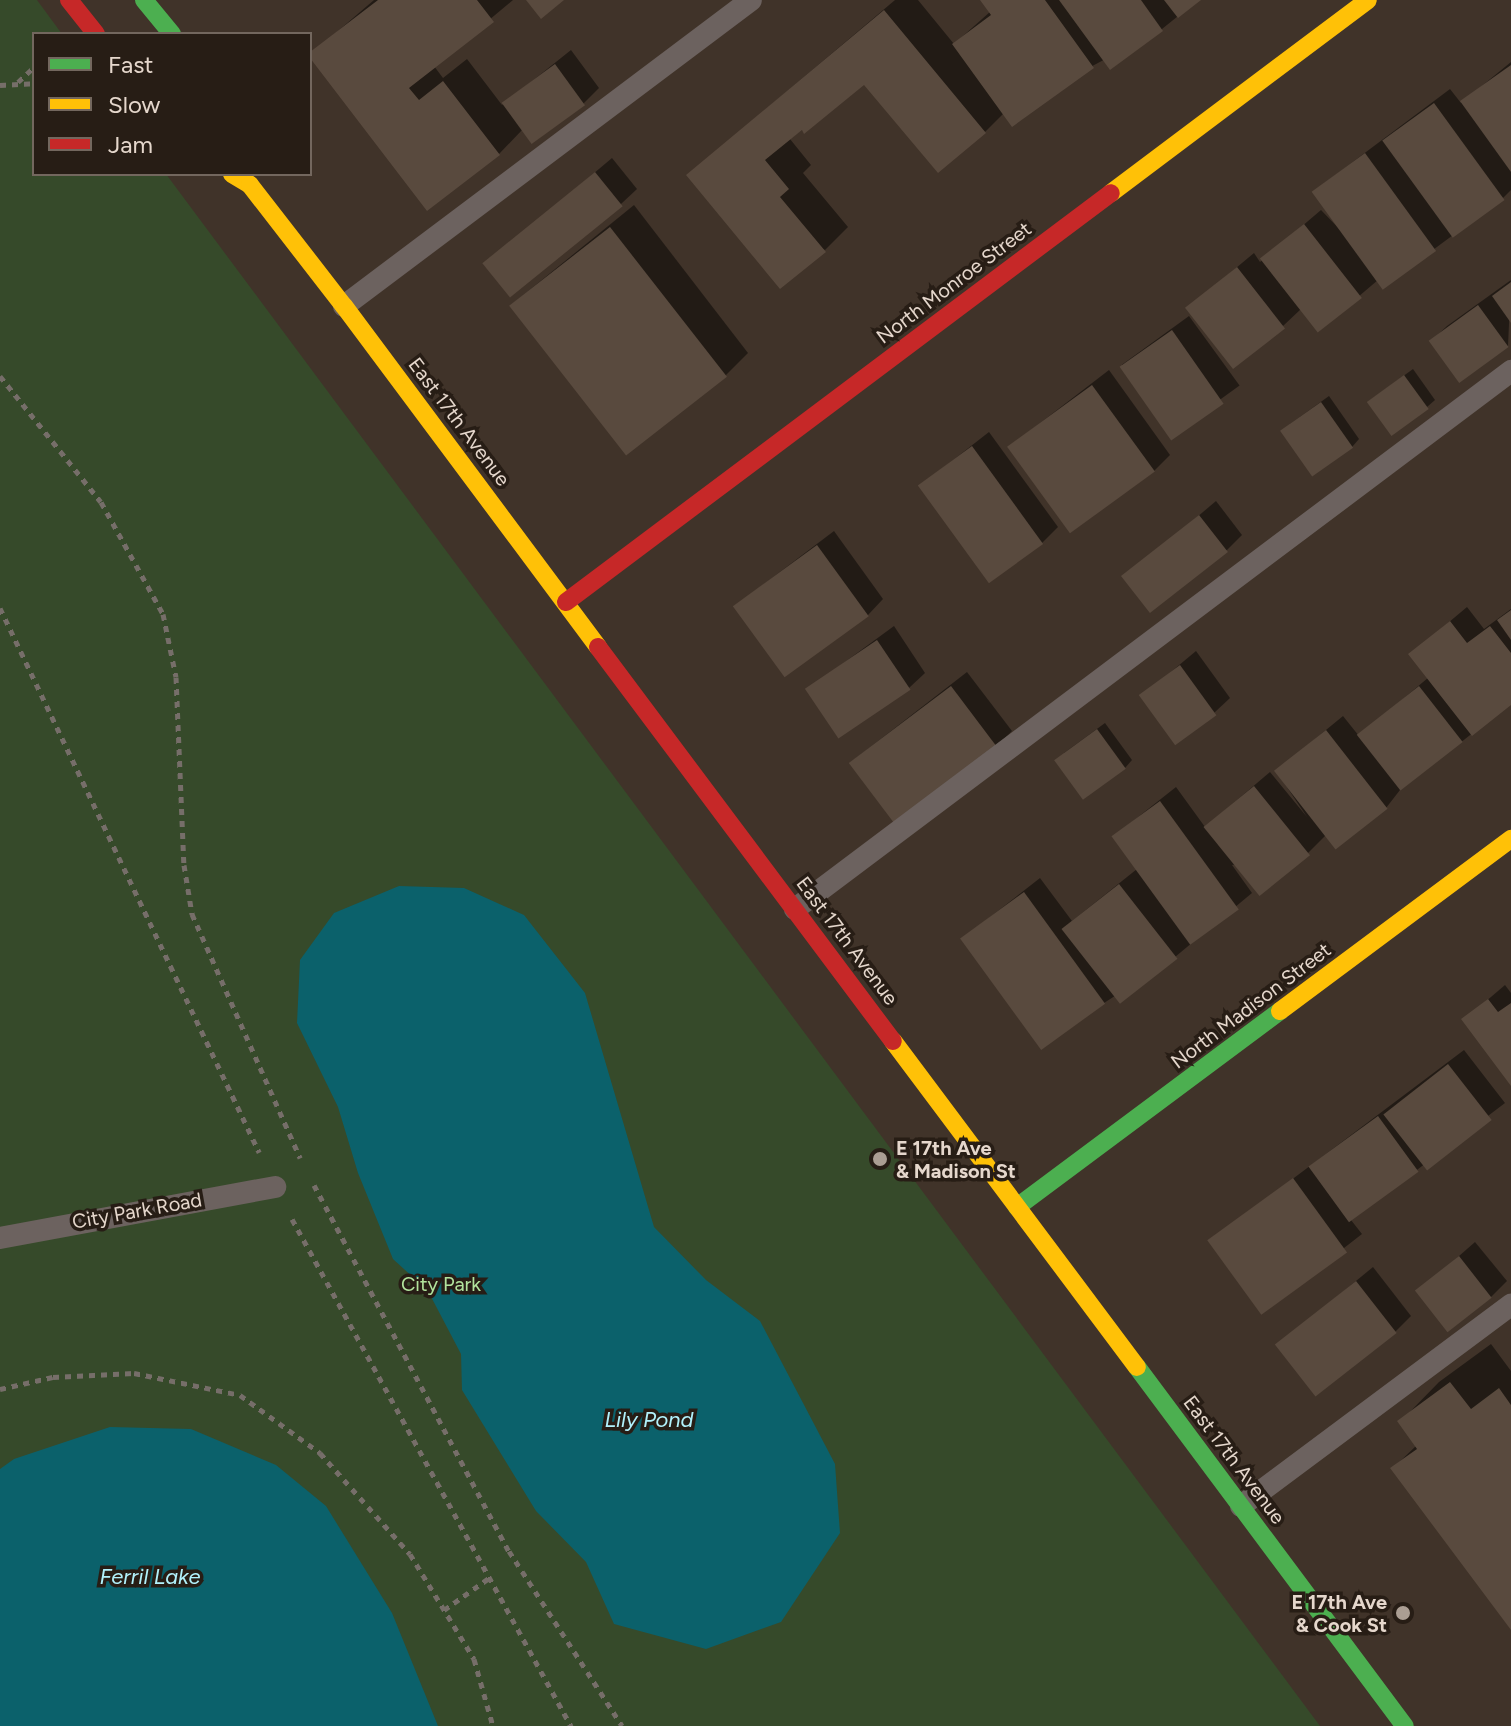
<!DOCTYPE html>
<html>
<head>
<meta charset="utf-8">
<style>
	body { margin:0 }
	#map { position:relative; width:1511px; height:1726px; overflow:hidden; background:#403329; font-family:Figtree,sans-serif }
	div>[style] { position:absolute }
	.green>* { inset:0; background:#364a2a }
	.water>* { inset:0; background:#0b616b }
	.shadow>* { inset:0; background:#0007; transform-origin:0 0 }
	.building>* { inset:0; background:#594a3e; transform-origin:0 0 }
	.path>* { height:5px; margin-top:-2.5px; transform-origin:0; background:repeating-linear-gradient(90deg,#766e69 0 6px,transparent 0 12px) }
	.lane>* { height:22px; margin:-11px; padding:0 11px; transform-origin:11px; border-radius:11px; background:#6c625f }
	.fast>* { height:18px; margin:-9px; padding:0 9px; transform-origin:9px; border-radius:9px; background:#4caf50 }
	.slow>* { height:18px; margin:-9px; padding:0 9px; transform-origin:9px; border-radius:9px; background:#ffc107 }
	.jam>* { height:18px; margin:-9px; padding:0 9px; transform-origin:9px; border-radius:9px; background:#c62828 }
	.dots>* { width:22px; height:22px; translate:-50% -50%; box-sizing:border-box; border:4px solid #271d15; border-radius:50% }
	span { translate:-50% -50%; white-space:nowrap; text-align:center; line-height:1.15; -webkit-text-stroke:7px #271d15; paint-order:stroke }
	.street-label { font-size:20px; color:#e5d7cc }
	.poi-label { font-size:20px; color:#e5d7cc; font-weight:700 }
	.left { translate:0 -50%; text-align:left }
	.right { translate:-100% -50%; text-align:right }
	.park-label { font-size:20px; color:#b2e49d }
	.water-label { font-size:22px; color:#b1f1fb; font-style:italic }
	.legend { position:absolute; left:32px; top:32px; width:280px; height:144px; box-sizing:border-box; background:#271d15; border:2px solid #73675e; margin:0; padding:10px 14px; list-style:none; font-size:24px; color:#e5d7cc }
	.legend li { display:flex; align-items:center; gap:16px; height:40px }
	.legend b { width:40px; border:2px solid #73675e }
</style>
</head>
<body>
<div id="map">
	<div class="green">
		<div style="clip-path:polygon(0 0,37px 0,62px 34px,34px 34px,34px 174px,166px 174px,1320px 1726px,0 1726px)"></div>
	</div>
	<div class="water">
		<div style="clip-path:polygon(399px 886px,464px 888px,524px 915px,585px 993px,654px 1227px,706px 1280px,760px 1321px,835px 1464px,840px 1533px,781px 1622px,706px 1649px,614px 1624px,586px 1562px,536px 1511px,462px 1390px,461px 1354px,428px 1291px,393px 1259px,358px 1173px,338px 1107px,297px 1023px,300px 960px,334px 913px)"></div>
		<div style="clip-path:polygon(110px 1427px,191px 1429px,276px 1465px,326px 1506px,392px 1613px,438px 1726px,0 1726px,0 1469px,14px 1459px)"></div>
	</div>
	<div class="shadow">
		<div style="clip-path:polygon(374px 0,513px 0,434px 66px,443px 78px,467px 59px,502px 105px,571px 50px,599px 88px,583px 104px,523px 129px,499px 154px,310px 55px)"></div>
		<div style="clip-path:polygon(895px 0,918px 0,954px 44px,991px 11px,983px 0,1198px 0,1162px 29px,1004px 113px,985px 132px,864px 82px,790px 139px,811px 165px,803px 173px,848px 227px,825px 250px,688px 175px)"></div>
		<div style="clip-path:polygon(1511px 62px,1511px 190px,1503px 198px,1383px 287px,1378px 280px,1318px 331px,1301px 309px,1283px 326px,1188px 308px,1254px 253px,1260px 262px,1321px 210px,1347px 237px,1314px 191px,1450px 89px,1461px 103px)"></div>
		<div style="clip-path:polygon(612px 158px,637px 189px,621px 204px,486px 264px)"></div>
		<div style="clip-path:polygon(634px 205px,748px 353px,725px 376px,511px 305px)"></div>
		<div style="clip-path:polygon(1511px 280px,1508px 346px,1431px 341px,1447px 326px)"></div>
		<div style="left:1189px;top:316px;width:86px;height:83px;rotate:54deg"></div>
		<div style="clip-path:polygon(1413px 369px,1435px 400px,1427px 407px,1369px 401px)"></div>
		<div style="clip-path:polygon(1109px 370px,1170px 455px,1154px 471px,1009px 447px)"></div>
		<div style="clip-path:polygon(1329px 396px,1359px 439px,1352px 447px,1290px 424px)"></div>
		<div style="clip-path:polygon(989px 432px,1058px 527px,1042px 543px,921px 485px)"></div>
		<div style="clip-path:polygon(1216px 501px,1242px 535px,1227px 550px,1125px 578px)"></div>
		<div style="clip-path:polygon(834px 531px,883px 599px,868px 615px,735px 606px)"></div>
		<div style="clip-path:polygon(1467px 607px,1484px 629px,1511px 609px,1511px 703px,1400px 790px,1386px 808px,1326px 835px,1308px 853px,1232px 865px,1252px 893px,1175px 957px,1104px 1003px,962px 939px,1040px 878px,1072px 921px,1137px 869px,1114px 836px,1176px 787px,1205px 827px,1270px 772px,1307px 817px,1276px 771px,1343px 716px,1359px 736px,1429px 677px,1411px 654px)"></div>
		<div style="clip-path:polygon(894px 626px,925px 673px,909px 688px,808px 689px)"></div>
		<div style="clip-path:polygon(1196px 651px,1230px 698px,1214px 713px,1142px 696px)"></div>
		<div style="clip-path:polygon(967px 672px,1012px 731px,996px 747px,851px 762px)"></div>
		<div style="clip-path:polygon(1105px 723px,1132px 760px,1125px 768px,1064px 753px)"></div>
		<div style="clip-path:polygon(1505px 985px,1511px 993px,1511px 1083px,1464px 1020px)"></div>
		<div style="clip-path:polygon(1464px 1050px,1505px 1103px,1351px 1220px,1362px 1234px,1262px 1312px,1210px 1241px)"></div>
		<div style="clip-path:polygon(1475px 1242px,1507px 1281px,1491px 1297px,1418px 1292px)"></div>
		<div style="clip-path:polygon(1373px 1267px,1411px 1316px,1395px 1332px,1278px 1345px)"></div>
		<div style="clip-path:polygon(1491px 1344px,1511px 1371px,1511px 1627px,1393px 1468px,1417px 1445px,1400px 1422px,1439px 1382px)"></div>
	</div>
	<div class="building">
		<div style="clip-path:polygon(378px 0,477px 0,494px 22px,409px 88px,419px 100px,443px 81px,500px 155px,427px 211px,310px 58px,310px 52px)"></div>
		<div style="clip-path:polygon(526px 0,564px 0,541px 19px)"></div>
		<div style="clip-path:polygon(980px 0,1045px 0,1094px 68px,1012px 127px,952px 44px,991px 15px)"></div>
		<div style="clip-path:polygon(1059px 0,1141px 0,1163px 31px,1110px 70px)"></div>
		<div style="clip-path:polygon(1164px 0,1201px 0,1178px 18px)"></div>
		<div style="clip-path:polygon(884px 10px,986px 133px,938px 173px,864px 85px,804px 134px,802px 130px,765px 160px,789px 189px,780px 197px,826px 252px,780px 289px,686px 175px)"></div>
		<div style="left:555px;top:64px;width:51px;height:66px;rotate:54deg"></div>
		<div style="clip-path:polygon(1511px 65px,1511px 172px,1460px 101px)"></div>
		<div style="left:1434px;top:103px;width:120px;height:64px;rotate:54deg"></div>
		<div style="left:1365px;top:153px;width:121px;height:66px;rotate:54deg"></div>
		<div style="left:595px;top:172px;width:44px;height:145px;rotate:51deg"></div>
		<div style="left:1304px;top:224px;width:94px;height:56px;rotate:52deg"></div>
		<div style="left:610px;top:227px;width:190px;height:128px;rotate:52deg"></div>
		<div style="left:1237px;top:267px;width:78px;height:66px;rotate:52deg"></div>
		<div style="clip-path:polygon(1511px 282px,1511px 323px,1492px 296px)"></div>
		<div style="left:1478px;top:305px;width:52px;height:61px;rotate:54deg"></div>
		<div style="left:1172px;top:330px;width:90px;height:64px;rotate:55deg"></div>
		<div style="left:1404px;top:375px;width:42px;height:46px;rotate:54deg"></div>
		<div style="left:1092px;top:385px;width:107px;height:105px;rotate:54deg"></div>
		<div style="left:1321px;top:402px;width:56px;height:50px;rotate:55deg"></div>
		<div style="left:972px;top:446px;width:121px;height:67px;rotate:54deg"></div>
		<div style="left:1199px;top:515px;width:47px;height:99px;rotate:52deg"></div>
		<div style="left:817px;top:545px;width:88px;height:104px;rotate:54deg"></div>
		<div style="clip-path:polygon(1511px 610px,1511px 640px,1497px 620px)"></div>
		<div style="clip-path:polygon(1450px 621px,1467px 643px,1490px 626px,1511px 653px,1511px 705px,1472px 736px,1408px 654px)"></div>
		<div style="left:877px;top:640px;width:60px;height:87px;rotate:56deg"></div>
		<div style="left:1180px;top:665px;width:62px;height:51px;rotate:54deg"></div>
		<div style="left:951px;top:686px;width:78px;height:128px;rotate:53deg"></div>
		<div style="left:1419px;top:686px;width:71px;height:79px;rotate:52deg"></div>
		<div style="left:1097px;top:729px;width:49px;height:53px;rotate:54deg"></div>
		<div style="left:1326px;top:730px;width:100px;height:66px;rotate:52deg"></div>
		<div style="left:1254px;top:786px;width:89px;height:65px;rotate:51deg"></div>
		<div style="left:1160px;top:801px;width:134px;height:60px;rotate:54deg"></div>
		<div style="left:1119px;top:884px;width:95px;height:73px;rotate:52deg"></div>
		<div style="left:1024px;top:892px;width:138px;height:79px;rotate:54deg"></div>
		<div style="clip-path:polygon(1488px 999px,1498px 1012px,1511px 1003px,1511px 1086px,1461px 1019px)"></div>
		<div style="left:1448px;top:1064px;width:71px;height:82px;rotate:52deg"></div>
		<div style="left:1378px;top:1116px;width:69px;height:86px;rotate:54deg"></div>
		<div style="left:1293px;top:1178px;width:92px;height:106px;rotate:54deg"></div>
		<div style="left:1459px;top:1256px;width:53px;height:56px;rotate:52deg"></div>
		<div style="left:1356px;top:1281px;width:66px;height:103px;rotate:52deg"></div>
		<div style="clip-path:polygon(1450px 1382px,1471px 1409px,1499px 1388px,1511px 1405px,1511px 1630px,1390px 1468px,1417px 1449px,1397px 1421px)"></div>
	</div>
	<div class="path">
		<div style="left:18px;top:82px;width:22px;rotate:-43deg"></div>
		<div style="left:0;top:85px;width:34px;rotate:-3deg"></div>
		<div style="left:0;top:376px;width:161px;rotate:51.3deg"></div>
		<div style="left:101px;top:502px;width:128px;rotate:61deg"></div>
		<div style="left:163px;top:614px;width:64px;rotate:78.3deg"></div>
		<div style="left:176px;top:677px;width:188px;rotate:87.6deg"></div>
		<div style="left:184px;top:865px;width:50px;rotate:80.7deg"></div>
		<div style="left:192px;top:914px;width:267px;rotate:66.1deg"></div>
		<div style="left:0;top:608px;width:603px;rotate:64.54deg"></div>
		<div style="left:314px;top:1185px;width:415px;rotate:62deg"></div>
		<div style="left:509px;top:1551px;width:208px;rotate:57.1deg"></div>
		<div style="left:292px;top:1219px;width:579px;rotate:61.18deg"></div>
		<div style="left:0;top:1389px;width:54px;rotate:-12.8deg"></div>
		<div style="left:53px;top:1377px;width:81px;rotate:-2.8deg"></div>
		<div style="left:134px;top:1373px;width:108px;rotate:11.7deg"></div>
		<div style="left:240px;top:1395px;width:99px;rotate:35.9deg"></div>
		<div style="left:320px;top:1453px;width:135px;rotate:48.3deg"></div>
		<div style="left:410px;top:1554px;width:123px;rotate:58.6deg"></div>
		<div style="left:474px;top:1659px;width:70px;rotate:74.2deg"></div>
		<div style="left:444px;top:1610px;width:55px;rotate:-35.4deg"></div>
	</div>
	<div class="lane">
		<div style="left:344px;top:306px;width:509px;rotate:-36.94deg"></div>
		<div style="left:795px;top:909px;width:896px;rotate:-36.92deg"></div>
		<div style="left:0;top:1238px;width:280px;rotate:-10.5deg"></div>
		<div style="left:1241px;top:1506px;width:337px;rotate:-36.7deg"></div>
	</div>
	<div class="fast">
		<div style="left:144px;top:0;width:44px;rotate:50.5deg"></div>
		<div style="left:1017px;top:1207px;width:328px;rotate:-36.7deg"></div>
		<div style="left:1137px;top:1367px;width:448px;rotate:53.3deg"></div>
	</div>
	<div class="slow">
		<div style="left:232px;top:174px;width:21px;rotate:31deg"></div>
		<div style="left:250px;top:185px;width:153px;rotate:52.2deg"></div>
		<div style="left:344px;top:306px;width:425px;rotate:53.3deg"></div>
		<div style="left:1111px;top:193px;width:321px;rotate:-36.9deg"></div>
		<div style="left:1280px;top:1011px;width:288px;rotate:-36.7deg"></div>
		<div style="left:893px;top:1041px;width:407px;rotate:53.2deg"></div>
	</div>
	<div class="jam">
		<div style="left:69px;top:0;width:43px;rotate:51.5deg"></div>
		<div style="left:566px;top:602px;width:681px;rotate:-36.89deg"></div>
		<div style="left:598px;top:647px;width:492px;rotate:53.2deg"></div>
	</div>
	<div class="dots">
		<div style="left:880px;top:1159px;background:#ab9e93"></div>
		<div style="left:1403px;top:1613px;background:#ab9e93"></div>
	</div>
	<div class="street-label">
		<span style="left:954px;top:283px;rotate:-37deg">North Monroe Street</span>
		<span style="left:459px;top:422px;rotate:53deg">East 17th Avenue</span>
		<span style="left:847px;top:941px;rotate:53deg">East 17th Avenue</span>
		<span style="left:1251px;top:1006px;rotate:-37deg">North Madison Street</span>
		<span style="left:137px;top:1211px;rotate:-10deg">City Park Road</span>
		<span style="left:1234px;top:1460px;rotate:53deg">East 17th Avenue</span>
	</div>
	<div class="poi-label">
		<span class="left" style="left:896px;top:1160px">E 17th Ave<br>&amp; Madison St</span>
		<span class="right" style="left:1387px;top:1614px">E 17th Ave<br>&amp; Cook St</span>
	</div>
	<div class="park-label">
		<span style="left:441px;top:1284px">City Park</span>
	</div>
	<div class="water-label">
		<span style="left:649px;top:1420px">Lily Pond</span>
		<span style="left:150px;top:1577px">Ferril Lake</span>
	</div>
	<ul class="legend">
	<li><b style="height:10px;background:#4caf50"></b>Fast</li>
	<li><b style="height:10px;background:#ffc107"></b>Slow</li>
	<li><b style="height:10px;background:#c62828"></b>Jam</li>
	</ul>
</div>
</body>
</html>
